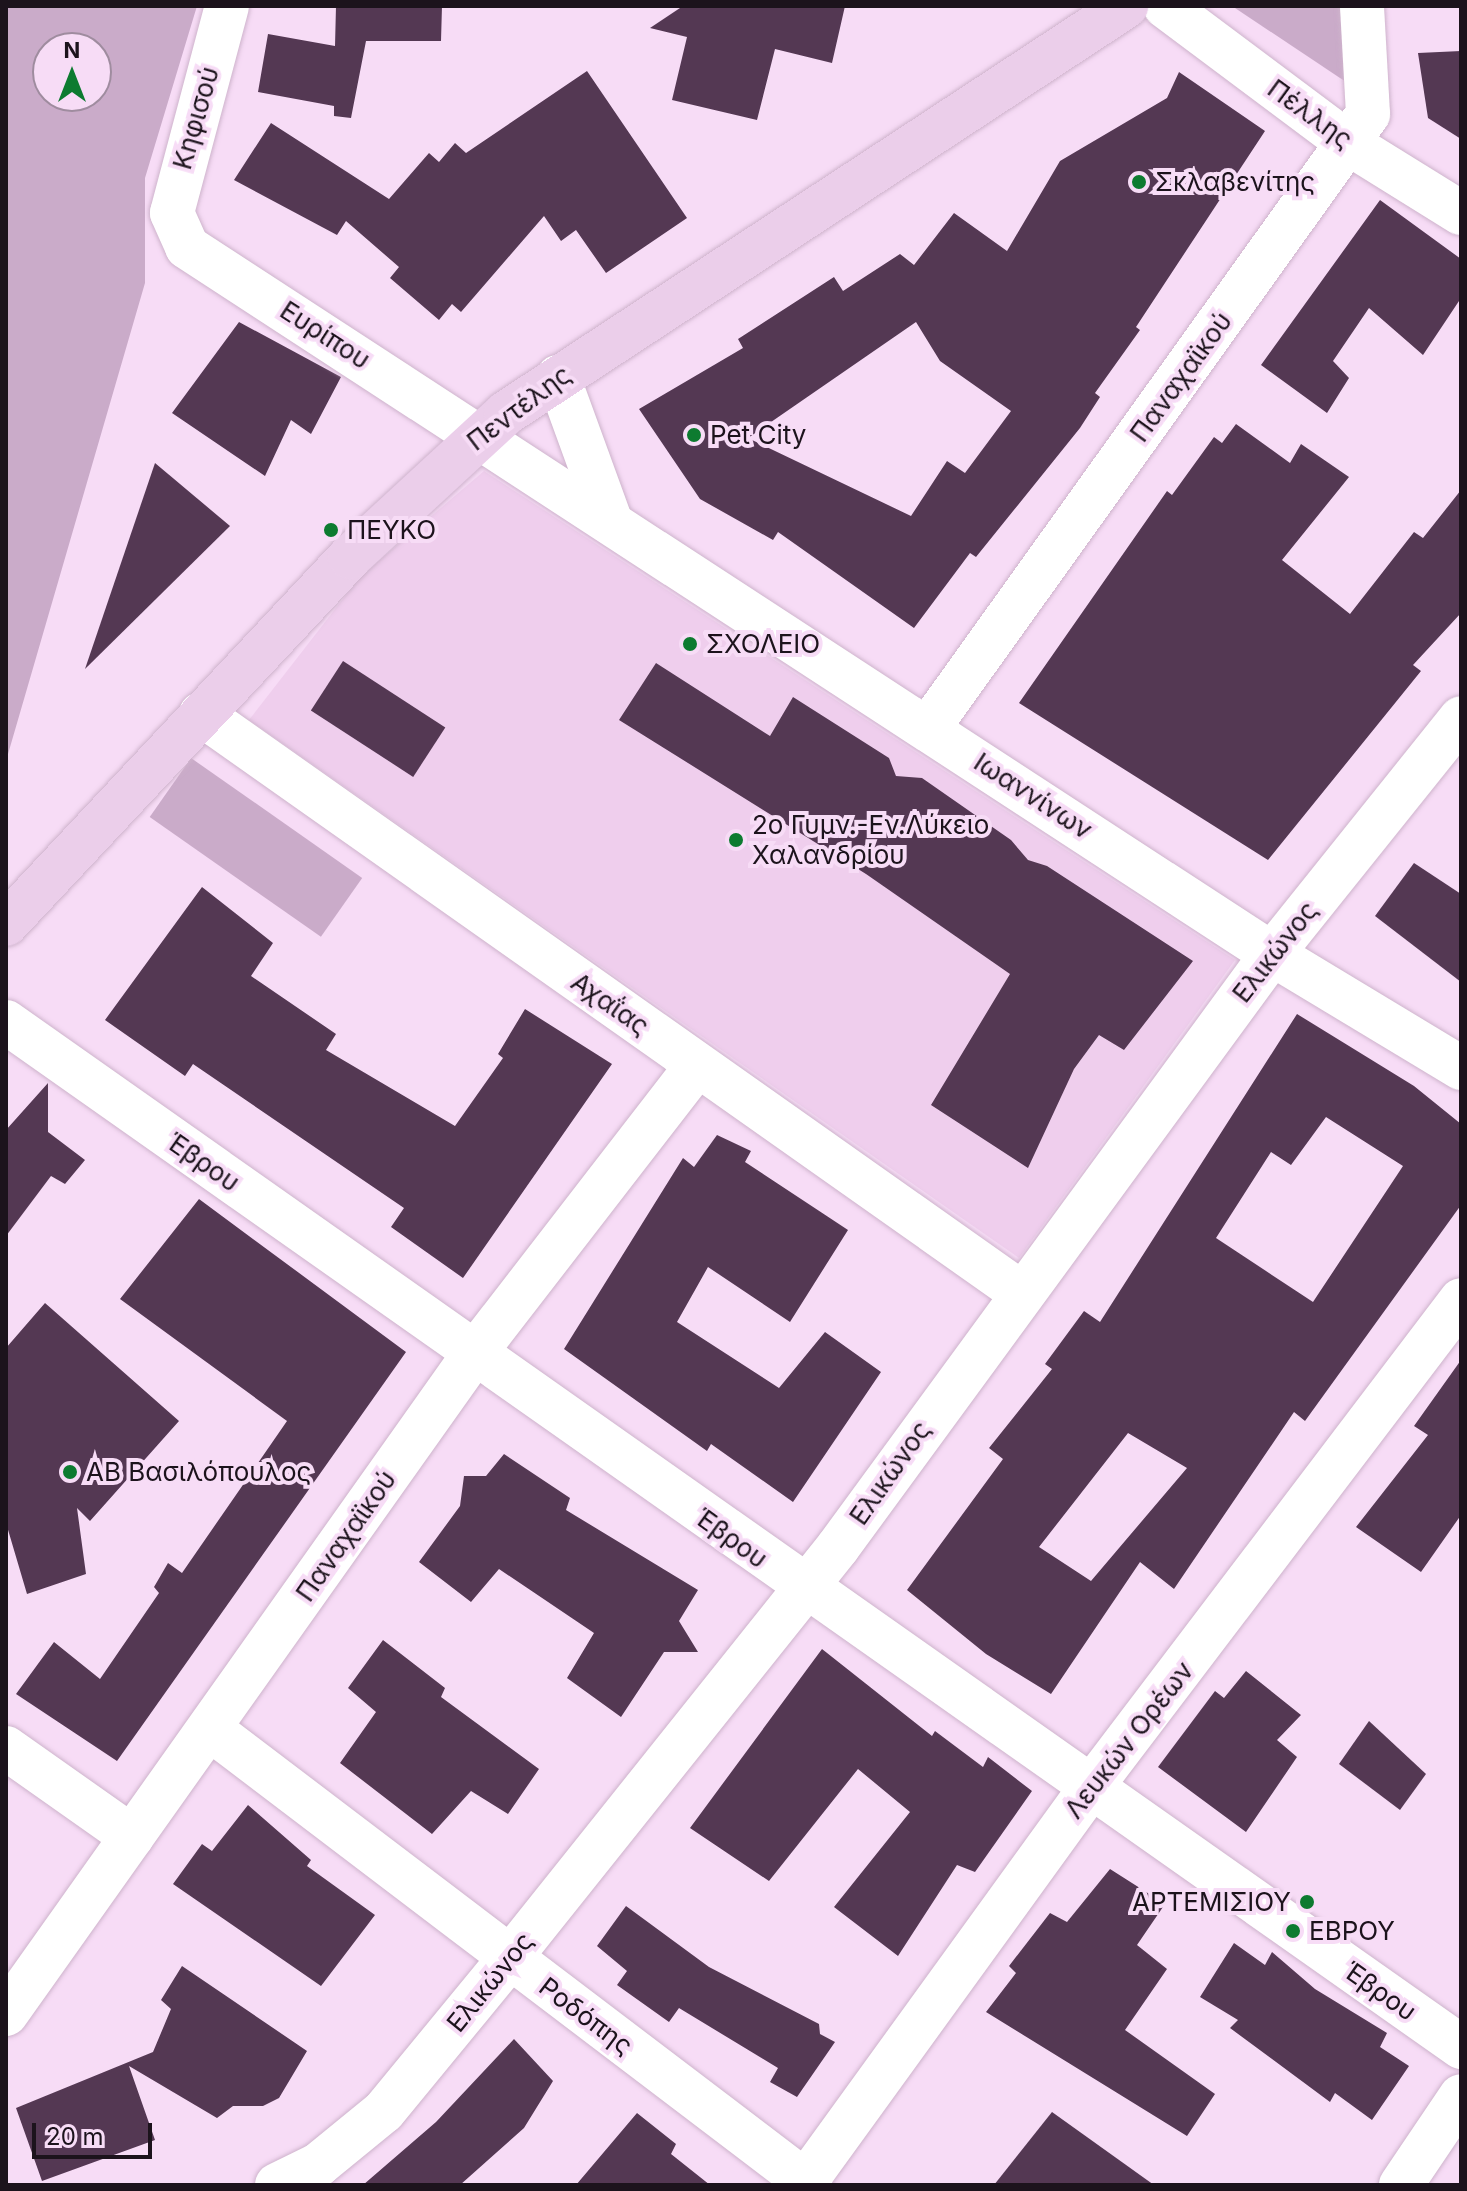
<!DOCTYPE html>
<html>
<head>
<meta charset="utf-8">
<style>
	body { margin:0 }
	#map { position:relative; width:1467px; height:2191px; overflow:hidden; background:#f7dcf6; font-family:Inter,sans-serif }
	div>[style] { position:absolute }
	.built>* { inset:0; background:#efceed }
	.green>* { inset:0; background:#caabc9; transform-origin:0 0 }
	.building>* { inset:0; background:#543853; transform-origin:0 0 }
	.roads { filter:drop-shadow(0 0 2px #ceb3cc) drop-shadow(0 0 2px #ceb3cc) }
	.street>* { height:44px; margin:-22px; padding:0 22px; transform-origin:22px; border-radius:22px; background:#fff }
	.secondary>* { height:44px; margin:-22px; padding:0 22px; transform-origin:22px; border-radius:22px; background:#ebceea }
	.dots>* { width:22px; height:22px; translate:-50% -50%; box-sizing:border-box; border:4px solid #f7dcf6; border-radius:50% }
	span { translate:-50% -50%; white-space:nowrap; text-align:center; line-height:1.15; -webkit-text-stroke:8px #f7dcf6; paint-order:stroke }
	.street-label { font-size:26px; color:#1c131c }
	.poi-label { font-size:26px; color:#1c131c }
	.left { translate:0 -50%; text-align:left }
	.right { translate:-100% -50%; text-align:right }
	.frame { position:absolute; inset:0; border:8px solid #1c131c; pointer-events:none }
	.north { position:absolute; left:32px; top:32px; width:80px; height:80px; box-sizing:border-box; background:#f7dcf6; border:2px solid #9f8c9f; border-radius:50%; rotate:0deg; font-size:22px; font-weight:700; line-height:32px; text-align:center; color:#1c131c }
	.north::after { content:''; display:block; margin:auto; width:28px; height:36px; background:#0d7b30; clip-path:polygon(50% 0,100% 100%,50% 72%,0 100%) }
	.scale { position:absolute; left:32px; top:2123px; width:120px; height:36px; box-sizing:border-box; border:4px solid #1c131c; border-top:0; padding-left:10px; font-size:24px; line-height:28px; white-space:nowrap; color:#1c131c; -webkit-text-stroke:6px #f7dcf6; paint-order:stroke }
</style>
</head>
<body>
<div id="map">
	<div class="built">
		<div style="clip-path:polygon(484px 471px,1235px 960px,1019px 1258px,249px 720px,360px 577px)"></div>
	</div>
	<div class="green">
		<div style="clip-path:polygon(evenodd,6px 6px,197px 6px,145px 178px,145px 283px,6px 761px,6px 6px,48px 48px,96px 48px,96px 96px,48px 96px,48px 48px)"></div>
		<div style="clip-path:polygon(1232px 6px,1344px 6px,1350px 84px,1340px 78px)"></div>
		<div style="left:191px;top:758px;width:209px;height:72px;rotate:35deg"></div>
	</div>
	<div class="building">
		<div style="clip-path:polygon(336px 6px,442px 6px,441px 41px,366px 41px,351px 118px,334px 116px,334px 106px,258px 92px,268px 34px,335px 46px)"></div>
		<div style="clip-path:polygon(683px 6px,845px 6px,832px 63px,775px 49px,757px 120px,672px 100px,687px 37px,650px 28px)"></div>
		<div style="clip-path:polygon(1461px 51px,1461px 139px,1428px 118px,1418px 53px)"></div>
		<div style="clip-path:polygon(587px 71px,687px 218px,606px 273px,576px 230px,561px 241px,544px 216px,461px 312px,452px 304px,439px 320px,390px 278px,399px 267px,346px 221px,337px 235px,234px 180px,271px 123px,389px 199px,429px 153px,439px 162px,455px 143px,466px 153px)"></div>
		<div style="clip-path:polygon(evenodd,1179px 72px,1265px 131px,1136px 327px,1140px 330px,1095px 393px,1100px 397px,1080px 428px,976px 557px,970px 553px,914px 628px,778px 532px,773px 540px,700px 499px,639px 409px,743px 348px,738px 339px,834px 277px,843px 291px,900px 254px,914px 265px,954px 213px,1007px 251px,1060px 161px,1167px 98px,1179px 72px,916px 322px,940px 361px,1011px 411px,965px 473px,947px 461px,911px 516px,748px 438px,916px 322px)"></div>
		<div style="clip-path:polygon(1380px 200px,1461px 259px,1461px 298px,1423px 355px,1369px 308px,1333px 361px,1349px 378px,1327px 413px,1261px 365px)"></div>
		<div style="clip-path:polygon(239px 322px,341px 377px,311px 434px,291px 420px,265px 476px,172px 413px)"></div>
		<div style="clip-path:polygon(1236px 424px,1290px 463px,1301px 444px,1349px 477px,1282px 560px,1350px 614px,1414px 532px,1423px 538px,1461px 490px,1461px 613px,1413px 665px,1421px 671px,1268px 860px,1019px 703px,1167px 491px,1172px 495px,1214px 437px,1222px 443px)"></div>
		<div style="clip-path:polygon(155px 463px,230px 526px,85px 669px)"></div>
		<div style="left:343px;top:661px;width:122px;height:59px;rotate:33deg"></div>
		<div style="clip-path:polygon(656px 663px,770px 736px,793px 697px,889px 758px,896px 776px,922px 778px,1011px 840px,1028px 860px,1047px 866px,1193px 961px,1124px 1050px,1099px 1035px,1074px 1069px,1028px 1168px,931px 1105px,1010px 974px,866px 874px,619px 720px)"></div>
		<div style="clip-path:polygon(1414px 863px,1461px 894px,1461px 982px,1375px 916px)"></div>
		<div style="clip-path:polygon(202px 887px,273px 943px,251px 976px,336px 1034px,326px 1050px,455px 1126px,503px 1058px,498px 1054px,525px 1009px,612px 1064px,463px 1278px,391px 1227px,404px 1208px,193px 1064px,185px 1076px,105px 1020px)"></div>
		<div style="clip-path:polygon(evenodd,1297px 1014px,1414px 1086px,1461px 1124px,1461px 1205px,1305px 1421px,1294px 1412px,1174px 1589px,1140px 1562px,1051px 1694px,986px 1654px,907px 1590px,1003px 1459px,989px 1448px,1052px 1369px,1045px 1364px,1084px 1311px,1100px 1322px,1297px 1014px,1326px 1117px,1403px 1166px,1313px 1302px,1216px 1238px,1271px 1152px,1291px 1165px,1326px 1117px,1297px 1014px,1128px 1433px,1187px 1468px,1091px 1581px,1039px 1547px,1128px 1433px)"></div>
		<div style="clip-path:polygon(48px 1083px,48px 1132px,85px 1160px,65px 1184px,51px 1176px,6px 1236px,6px 1130px)"></div>
		<div style="clip-path:polygon(717px 1135px,751px 1151px,745px 1162px,848px 1230px,790px 1322px,708px 1267px,677px 1322px,779px 1388px,825px 1332px,881px 1372px,793px 1502px,711px 1444px,707px 1451px,564px 1349px,683px 1158px,694px 1167px)"></div>
		<div style="clip-path:polygon(199px 1199px,406px 1352px,117px 1761px,16px 1694px,54px 1642px,100px 1679px,159px 1593px,154px 1587px,168px 1563px,182px 1573px,287px 1421px,120px 1299px)"></div>
		<div style="clip-path:polygon(45px 1303px,179px 1421px,90px 1521px,77px 1508px,86px 1574px,27px 1594px,6px 1523px,6px 1348px)"></div>
		<div style="clip-path:polygon(1461px 1360px,1461px 1515px,1421px 1572px,1356px 1527px,1428px 1435px,1414px 1426px)"></div>
		<div style="clip-path:polygon(504px 1454px,570px 1498px,566px 1510px,698px 1590px,679px 1621px,698px 1652px,664px 1652px,621px 1717px,567px 1678px,594px 1633px,499px 1569px,471px 1602px,419px 1562px,460px 1506px,464px 1476px,486px 1476px)"></div>
		<div style="clip-path:polygon(383px 1640px,445px 1688px,441px 1697px,539px 1769px,508px 1814px,471px 1791px,432px 1834px,340px 1763px,376px 1712px,348px 1688px)"></div>
		<div style="clip-path:polygon(822px 1649px,932px 1736px,935px 1731px,983px 1767px,988px 1757px,1032px 1791px,975px 1872px,957px 1865px,898px 1956px,834px 1907px,910px 1812px,858px 1769px,769px 1881px,690px 1828px)"></div>
		<div style="clip-path:polygon(1246px 1671px,1301px 1715px,1277px 1740px,1297px 1757px,1246px 1832px,1158px 1767px,1215px 1691px,1224px 1698px)"></div>
		<div style="clip-path:polygon(1369px 1721px,1426px 1774px,1400px 1810px,1339px 1764px)"></div>
		<div style="clip-path:polygon(248px 1805px,311px 1860px,307px 1866px,375px 1915px,321px 1986px,173px 1884px,202px 1844px,212px 1851px)"></div>
		<div style="clip-path:polygon(1110px 1869px,1165px 1904px,1137px 1945px,1167px 1969px,1125px 2030px,1215px 2094px,1187px 2136px,986px 2012px,1016px 1973px,1009px 1966px,1050px 1913px,1067px 1922px)"></div>
		<div style="clip-path:polygon(626px 1906px,709px 1967px,819px 2024px,820px 2034px,835px 2042px,797px 2097px,770px 2082px,778px 2068px,679px 2008px,669px 2022px,617px 1985px,627px 1971px,597px 1946px)"></div>
		<div style="clip-path:polygon(1234px 1943px,1265px 1965px,1272px 1952px,1315px 1989px,1387px 2033px,1380px 2047px,1409px 2066px,1372px 2120px,1335px 2093px,1330px 2102px,1230px 2028px,1238px 2020px,1200px 1997px)"></div>
		<div style="clip-path:polygon(182px 1966px,307px 2051px,279px 2098px,263px 2106px,233px 2106px,217px 2118px,129px 2066px,155px 2140px,42px 2181px,16px 2108px,153px 2052px,171px 2009px,161px 2000px)"></div>
		<div style="clip-path:polygon(514px 2039px,553px 2081px,524px 2128px,460px 2185px,363px 2185px,436px 2122px)"></div>
		<div style="clip-path:polygon(1052px 2112px,1154px 2185px,994px 2185px)"></div>
		<div style="clip-path:polygon(637px 2113px,676px 2144px,671px 2154px,710px 2185px,576px 2185px)"></div>
	</div>
	<div class="roads">
		<div class="street">
			<div style="left:227px;top:6px;width:214px;rotate:104.9deg"></div>
			<div style="left:172px;top:213px;width:37px;rotate:66deg"></div>
			<div style="left:187px;top:247px;width:1295px;rotate:33.09deg"></div>
			<div style="left:1272px;top:954px;width:221px;rotate:31.1deg"></div>
			<div style="left:1165px;top:6px;width:229px;rotate:36.8deg"></div>
			<div style="left:1348px;top:143px;width:133px;rotate:31.8deg"></div>
			<div style="left:558px;top:377px;width:149px;rotate:70deg"></div>
			<div style="left:201px;top:714px;width:1002px;rotate:35.21deg"></div>
			<div style="left:929px;top:727px;width:754px;rotate:-54.39deg"></div>
			<div style="left:1368px;top:114px;width:108px;rotate:-93.2deg"></div>
			<div style="left:6px;top:1022px;width:1780px;rotate:35.16deg"></div>
			<div style="left:210px;top:1729px;width:754px;rotate:37.23deg"></div>
			<div style="left:6px;top:1748px;width:154px;rotate:35.2deg"></div>
			<div style="left:6px;top:2014px;width:809px;rotate:-54.66deg"></div>
			<div style="left:474px;top:1354px;width:365px;rotate:-52.3deg"></div>
			<div style="left:277px;top:2185px;width:46px;rotate:-26deg"></div>
			<div style="left:318px;top:2165px;width:85px;rotate:-39.3deg"></div>
			<div style="left:384px;top:2111px;width:197px;rotate:-50.6deg"></div>
			<div style="left:509px;top:1959px;width:527px;rotate:-51.39deg"></div>
			<div style="left:838px;top:1547px;width:735px;rotate:-53.8deg"></div>
			<div style="left:1272px;top:954px;width:302px;rotate:-51.3deg"></div>
			<div style="left:803px;top:2185px;width:488px;rotate:-54.1deg"></div>
			<div style="left:1089px;top:1790px;width:615px;rotate:-52.79deg"></div>
			<div style="left:1401px;top:2185px;width:107px;rotate:-56deg"></div>
		</div>
		<div class="secondary">
			<div style="left:6px;top:924px;width:503px;rotate:-46.85deg"></div>
			<div style="left:350px;top:557px;width:212px;rotate:-42.7deg"></div>
			<div style="left:506px;top:413px;width:742px;rotate:-33.28deg"></div>
		</div>
	</div>
	<div class="dots">
		<div style="left:1139px;top:182px;background:#0d7b30"></div>
		<div style="left:694px;top:435px;background:#0d7b30"></div>
		<div style="left:331px;top:530px;background:#0d7b30"></div>
		<div style="left:690px;top:644px;background:#0d7b30"></div>
		<div style="left:736px;top:840px;background:#0d7b30"></div>
		<div style="left:70px;top:1472px;background:#0d7b30"></div>
		<div style="left:1307px;top:1902px;background:#0d7b30"></div>
		<div style="left:1293px;top:1931px;background:#0d7b30"></div>
	</div>
	<div class="street-label">
		<span style="left:1310px;top:114px;rotate:36deg">Πέλλης</span>
		<span style="left:196px;top:118px;rotate:-74deg">Κηφισού</span>
		<span style="left:325px;top:335px;rotate:33deg">Ευρίπου</span>
		<span style="left:1181px;top:377px;rotate:-54deg">Παναχαϊκού</span>
		<span style="left:519px;top:408px;rotate:-37deg">Πεντέλης</span>
		<span style="left:1033px;top:796px;rotate:33deg">Ιωαννίνων</span>
		<span style="left:1275px;top:952px;rotate:-52deg">Ελικώνος</span>
		<span style="left:610px;top:1004px;rotate:35deg">Αχαΐας</span>
		<span style="left:203px;top:1162px;rotate:35deg">Έβρου</span>
		<span style="left:890px;top:1473px;rotate:-55deg">Ελικώνος</span>
		<span style="left:346px;top:1536px;rotate:-55deg">Παναχαϊκού</span>
		<span style="left:731px;top:1538px;rotate:36deg">Έβρου</span>
		<span style="left:1129px;top:1740px;rotate:-52deg">Λευκών Ορέων</span>
		<span style="left:490px;top:1982px;rotate:-51deg">Ελικώνος</span>
		<span style="left:1380px;top:1991px;rotate:35deg">Έβρου</span>
		<span style="left:586px;top:2016px;rotate:37deg">Ροδόπης</span>
	</div>
	<div class="poi-label">
		<span class="left" style="left:1155px;top:182px">Σκλαβενίτης</span>
		<span class="left" style="left:710px;top:435px">Pet City</span>
		<span class="left" style="left:347px;top:530px">ΠΕΥΚΟ</span>
		<span class="left" style="left:706px;top:644px">ΣΧΟΛΕΙΟ</span>
		<span class="left" style="left:752px;top:840px">2ο Γυμν.-Εν.Λύκειο<br>Χαλανδρίου</span>
		<span class="left" style="left:86px;top:1472px">ΑΒ Βασιλόπουλος</span>
		<span class="right" style="left:1291px;top:1902px">ΑΡΤΕΜΙΣΙΟΥ</span>
		<span class="left" style="left:1309px;top:1931px">ΕΒΡΟΥ</span>
	</div>
	<div class="frame"></div>
	<div class="north">N</div>
	<div class="scale">20 m</div>
</div>
</body>
</html>
